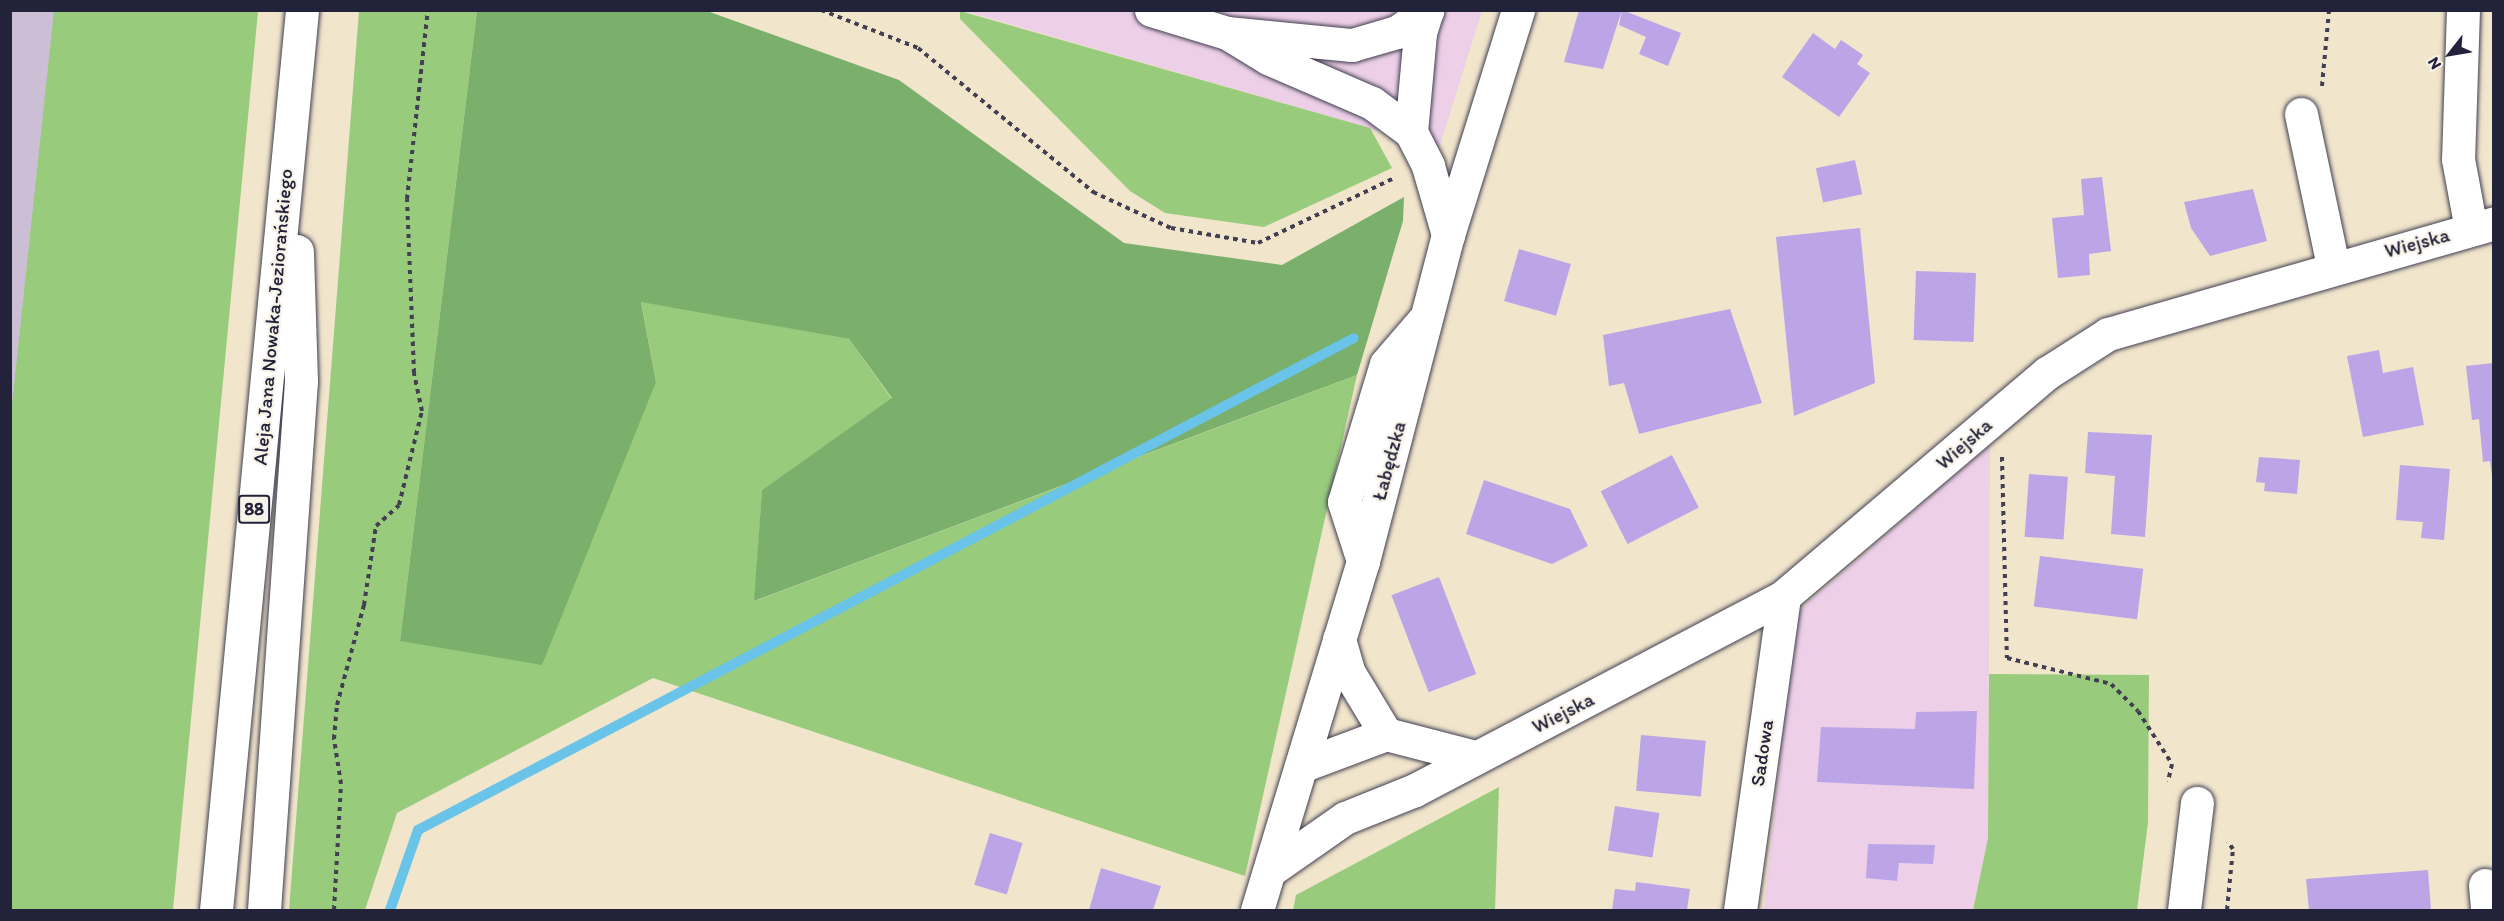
<!DOCTYPE html>
<html>
<head>
<meta charset="utf-8">
<style>
	body { margin:0 }
	#map { position:relative; width:2504px; height:921px; overflow:hidden; background:#f1e5cc; font-family:Itim,sans-serif }
	div>[style] { position:absolute }
	.built>* { inset:0; background:#edd0e8 }
	.industrial>* { inset:0; background:#ccbed4 }
	.green>* { inset:0; background:#98cc7c }
	.forest>* { inset:0; background:#7ab06c }
	.stream>* { height:10px; margin:-5px; padding:0 5px; transform-origin:5px; border-radius:5px; background:#6ac3e8 }
	.building>* { inset:0; background:#bba5e7; transform-origin:0 0 }
	.path>* { height:4px; margin-top:-2px; transform-origin:0; background:repeating-linear-gradient(90deg,#413f51 0 4.5px,transparent 0 9px) }
	.roads { filter:drop-shadow(0 0 2px #413f51) drop-shadow(0 0 2px #413f51) }
	.minor>* { height:33px; margin:-16.5px; padding:0 16.5px; transform-origin:16.5px; border-radius:16.5px; background:#fff }
	.major>* { height:33px; margin:-16.5px; padding:0 16.5px; transform-origin:16.5px; border-radius:16.5px; background:#fff }
	span { translate:-50% -50%; white-space:nowrap; text-align:center; line-height:1.15; -webkit-text-stroke:4.5px #f7f3e8; paint-order:stroke }
	.shield-label span { padding:2px 4px; background:#f7f3e8; border:2px solid; border-radius:4px; -webkit-text-stroke-width:0 }
	.shield-label { font-size:18px; color:#22223b; font-weight:700 }
	.street-label { font-size:20px; color:#22223b }
	.frame { position:absolute; inset:0; border:12px solid #22223b; pointer-events:none }
	.north { position:absolute; left:2420px; top:24px; width:60px; height:60px; -webkit-text-stroke:4px #f7f3e8; paint-order:stroke; rotate:239deg; font-size:16px; font-weight:700; line-height:24px; text-align:center; color:#22223b }
	.north::after { content:''; display:block; margin:auto; width:21px; height:27px; background:#22223b; clip-path:polygon(50% 0,100% 100%,50% 72%,0 100%) }
</style>
</head>
<body>
<div id="map">
	<div class="built">
		<div style="clip-path:polygon(964px 11px,1482px 11px,1439px 148px)"></div>
		<div style="clip-path:polygon(1990px 445px,1988px 838px,1973px 910px,1764px 910px,1795px 614px)"></div>
	</div>
	<div class="industrial">
		<div style="clip-path:polygon(11px 11px,55px 11px,11px 427px)"></div>
	</div>
	<div class="green">
		<div style="clip-path:polygon(54px 11px,258px 11px,173px 910px,11px 910px,10px 423px)"></div>
		<div style="clip-path:polygon(359px 11px,477px 11px,400px 641px,656px 382px,641px 301px,849px 339px,892px 399px,762px 490px,755px 601px,1357px 375px,1245px 876px,653px 678px,397px 813px,365px 910px,289px 910px)"></div>
		<div style="clip-path:polygon(960px 11px,1370px 128px,1392px 168px,1264px 227px,1165px 213px,1130px 191px,960px 19px)"></div>
		<div style="clip-path:polygon(1989px 674px,2149px 675px,2148px 822px,2137px 910px,1973px 910px,1988px 838px)"></div>
		<div style="clip-path:polygon(1499px 787px,1495px 910px,1293px 910px,1296px 895px)"></div>
	</div>
	<div class="forest">
		<div style="clip-path:polygon(477px 11px,707px 11px,899px 80px,1124px 243px,1282px 265px,1404px 197px,1403px 221px,1357px 375px,754px 601px,762px 490px,892px 398px,849px 339px,641px 302px,656px 382px,542px 665px,400px 641px)"></div>
	</div>
	<div class="stream">
		<div style="left:390px;top:910px;width:85px;rotate:-70.7deg"></div>
		<div style="left:418px;top:830px;width:1057px;rotate:-27.73deg"></div>
	</div>
	<div class="building">
		<div style="clip-path:polygon(1579px 10px,1622px 10px,1603px 69px,1564px 62px)"></div>
		<div style="clip-path:polygon(1622px 10px,1681px 33px,1668px 66px,1639px 54px,1646px 37px,1619px 25px)"></div>
		<div style="clip-path:polygon(1813px 33px,1835px 49px,1841px 40px,1863px 55px,1857px 64px,1870px 73px,1839px 117px,1782px 77px)"></div>
		<div style="left:1855px;top:160px;width:35px;height:40px;rotate:78deg"></div>
		<div style="clip-path:polygon(2102px 177px,2111px 251px,2089px 254px,2090px 275px,2058px 278px,2052px 218px,2084px 215px,2081px 179px)"></div>
		<div style="clip-path:polygon(2253px 189px,2267px 241px,2210px 256px,2191px 228px,2184px 202px)"></div>
		<div style="clip-path:polygon(1860px 228px,1875px 383px,1794px 416px,1776px 237px)"></div>
		<div style="left:1519px;top:249px;width:54px;height:54px;rotate:16deg"></div>
		<div style="left:1916px;top:271px;width:60px;height:69px;rotate:2deg"></div>
		<div style="clip-path:polygon(1730px 309px,1762px 403px,1639px 434px,1624px 383px,1609px 386px,1603px 335px)"></div>
		<div style="clip-path:polygon(2379px 350px,2383px 373px,2413px 367px,2424px 425px,2363px 437px,2347px 356px)"></div>
		<div style="clip-path:polygon(2494px 363px,2494px 476px,2492px 476px,2490px 461px,2483px 462px,2479px 419px,2472px 420px,2466px 366px)"></div>
		<div style="clip-path:polygon(2088px 432px,2152px 435px,2145px 537px,2111px 534px,2115px 476px,2085px 473px)"></div>
		<div style="left:1672px;top:455px;width:59px;height:80px;rotate:63deg"></div>
		<div style="clip-path:polygon(2259px 457px,2300px 460px,2297px 494px,2264px 491px,2265px 483px,2256px 482px)"></div>
		<div style="clip-path:polygon(2400px 465px,2450px 469px,2444px 540px,2421px 538px,2423px 522px,2396px 520px)"></div>
		<div style="left:2029px;top:474px;width:39px;height:63px;rotate:4deg"></div>
		<div style="clip-path:polygon(1484px 480px,1570px 509px,1588px 546px,1552px 564px,1466px 534px)"></div>
		<div style="left:2040px;top:556px;width:104px;height:51px;rotate:7deg"></div>
		<div style="left:1439px;top:577px;width:104px;height:51px;rotate:69deg"></div>
		<div style="clip-path:polygon(1977px 711px,1974px 789px,1817px 782px,1821px 727px,1915px 729px,1916px 712px)"></div>
		<div style="left:1641px;top:735px;width:65px;height:56px;rotate:5deg"></div>
		<div style="left:1615px;top:806px;width:45px;height:45px;rotate:9deg"></div>
		<div style="left:990px;top:833px;width:34px;height:54px;rotate:17deg"></div>
		<div style="clip-path:polygon(1868px 844px,1935px 845px,1933px 864px,1899px 863px,1897px 881px,1866px 878px)"></div>
		<div style="clip-path:polygon(1101px 868px,1161px 886px,1153px 910px,1089px 910px)"></div>
		<div style="clip-path:polygon(2428px 870px,2431px 910px,2309px 910px,2306px 879px)"></div>
		<div style="clip-path:polygon(1636px 882px,1690px 889px,1687px 910px,1612px 910px,1615px 889px,1635px 891px)"></div>
	</div>
	<div class="path">
		<div style="left:821px;top:10px;width:104px;rotate:21.4deg"></div>
		<div style="left:918px;top:48px;width:227px;rotate:39.4deg"></div>
		<div style="left:1093px;top:192px;width:86px;rotate:24.8deg"></div>
		<div style="left:1171px;top:228px;width:88px;rotate:9.8deg"></div>
		<div style="left:1258px;top:243px;width:151px;rotate:-25.5deg"></div>
		<div style="left:2322px;top:86px;width:76px;rotate:-84.7deg"></div>
		<div style="left:2002px;top:457px;width:201px;rotate:88.6deg"></div>
		<div style="left:2007px;top:658px;width:107px;rotate:14deg"></div>
		<div style="left:2111px;top:684px;width:38px;rotate:45deg"></div>
		<div style="left:2138px;top:711px;width:63px;rotate:57.3deg"></div>
		<div style="left:2172px;top:764px;width:18px;rotate:103deg"></div>
		<div style="left:334px;top:910px;width:126px;rotate:-86.8deg"></div>
		<div style="left:341px;top:784px;width:46px;rotate:-98.8deg"></div>
		<div style="left:334px;top:739px;width:34px;rotate:-85deg"></div>
		<div style="left:337px;top:705px;width:104px;rotate:-74.9deg"></div>
		<div style="left:364px;top:605px;width:80px;rotate:-81.4deg"></div>
		<div style="left:376px;top:526px;width:31px;rotate:-42deg"></div>
		<div style="left:399px;top:505px;width:97px;rotate:-76.3deg"></div>
		<div style="left:422px;top:411px;width:39px;rotate:-102deg"></div>
		<div style="left:414px;top:373px;width:174px;rotate:-92.3deg"></div>
		<div style="left:407px;top:199px;width:190px;rotate:-83.7deg"></div>
		<div style="left:2227px;top:910px;width:61px;rotate:-84.4deg"></div>
		<div style="left:2233px;top:849px;width:9px;rotate:-126deg"></div>
	</div>
	<div class="roads">
		<div class="minor">
			<div style="left:1151px;top:10px;width:79px;rotate:16.8deg"></div>
			<div style="left:1227px;top:33px;width:126px;rotate:5.5deg"></div>
			<div style="left:1352px;top:45px;width:47px;rotate:-16.1deg"></div>
			<div style="left:1397px;top:32px;width:37px;rotate:-35deg"></div>
			<div style="left:2463px;top:10px;width:149px;rotate:91.9deg"></div>
			<div style="left:2458px;top:159px;width:71px;rotate:79.5deg"></div>
			<div style="left:1227px;top:33px;width:48px;rotate:31.4deg"></div>
			<div style="left:1268px;top:58px;width:113px;rotate:23.4deg"></div>
			<div style="left:1372px;top:103px;width:49px;rotate:36.6deg"></div>
			<div style="left:1411px;top:132px;width:38px;rotate:63deg"></div>
			<div style="left:1428px;top:166px;width:72px;rotate:73.8deg"></div>
			<div style="left:2301px;top:114px;width:155px;rotate:78.1deg"></div>
			<div style="left:1411px;top:132px;width:99px;rotate:-84.8deg"></div>
			<div style="left:1420px;top:33px;width:24px;rotate:-73deg"></div>
			<div style="left:1363px;top:561px;width:62px;rotate:-107.9deg"></div>
			<div style="left:1344px;top:502px;width:144px;rotate:-73.1deg"></div>
			<div style="left:1386px;top:364px;width:57px;rotate:-49.3deg"></div>
			<div style="left:1339px;top:639px;width:35px;rotate:74deg"></div>
			<div style="left:1349px;top:673px;width:71px;rotate:58.8deg"></div>
			<div style="left:1301px;top:766px;width:91px;rotate:-20.6deg"></div>
			<div style="left:1386px;top:734px;width:92px;rotate:14.5deg"></div>
			<div style="left:1269px;top:871px;width:93px;rotate:-34.9deg"></div>
			<div style="left:1345px;top:818px;width:75px;rotate:-21.8deg"></div>
			<div style="left:1415px;top:790px;width:417px;rotate:-27.7deg"></div>
			<div style="left:1784px;top:596px;width:345px;rotate:-40.3deg"></div>
			<div style="left:2047px;top:373px;width:72px;rotate:-32.6deg"></div>
			<div style="left:2108px;top:334px;width:402px;rotate:-16deg"></div>
			<div style="left:2485px;top:885px;width:25px;rotate:85deg"></div>
			<div style="left:1257px;top:910px;width:365px;rotate:-73.1deg"></div>
			<div style="left:1363px;top:561px;width:337px;rotate:-75.4deg"></div>
			<div style="left:1448px;top:235px;width:236px;rotate:-72.7deg"></div>
			<div style="left:1740px;top:910px;width:317px;rotate:-82deg"></div>
			<div style="left:2184px;top:910px;width:108px;rotate:-83.1deg"></div>
		</div>
		<div class="major">
			<div style="left:216px;top:910px;width:904px;rotate:-84.54deg"></div>
			<div style="left:264px;top:910px;width:530px;rotate:-86deg"></div>
			<div style="left:301px;top:381px;width:130px;rotate:-91.8deg"></div>
		</div>
	</div>
	<div class="shield-label">
		<span style="left:254px;top:509px">88</span>
	</div>
	<div class="street-label">
		<span style="left:2417px;top:243px;rotate:-15deg">Wiejska</span>
		<span style="left:273px;top:317px;rotate:-85deg">Aleja Jana Nowaka-Jeziorańskiego</span>
		<span style="left:1964px;top:444px;rotate:-41deg">Wiejska</span>
		<span style="left:1389px;top:461px;rotate:-75deg">Łabędzka</span>
		<span style="left:1563px;top:713px;rotate:-27deg">Wiejska</span>
		<span style="left:1762px;top:753px;rotate:-82deg">Sadowa</span>
	</div>
	<div class="frame"></div>
	<div class="north">N</div>
</div>
</body>
</html>
